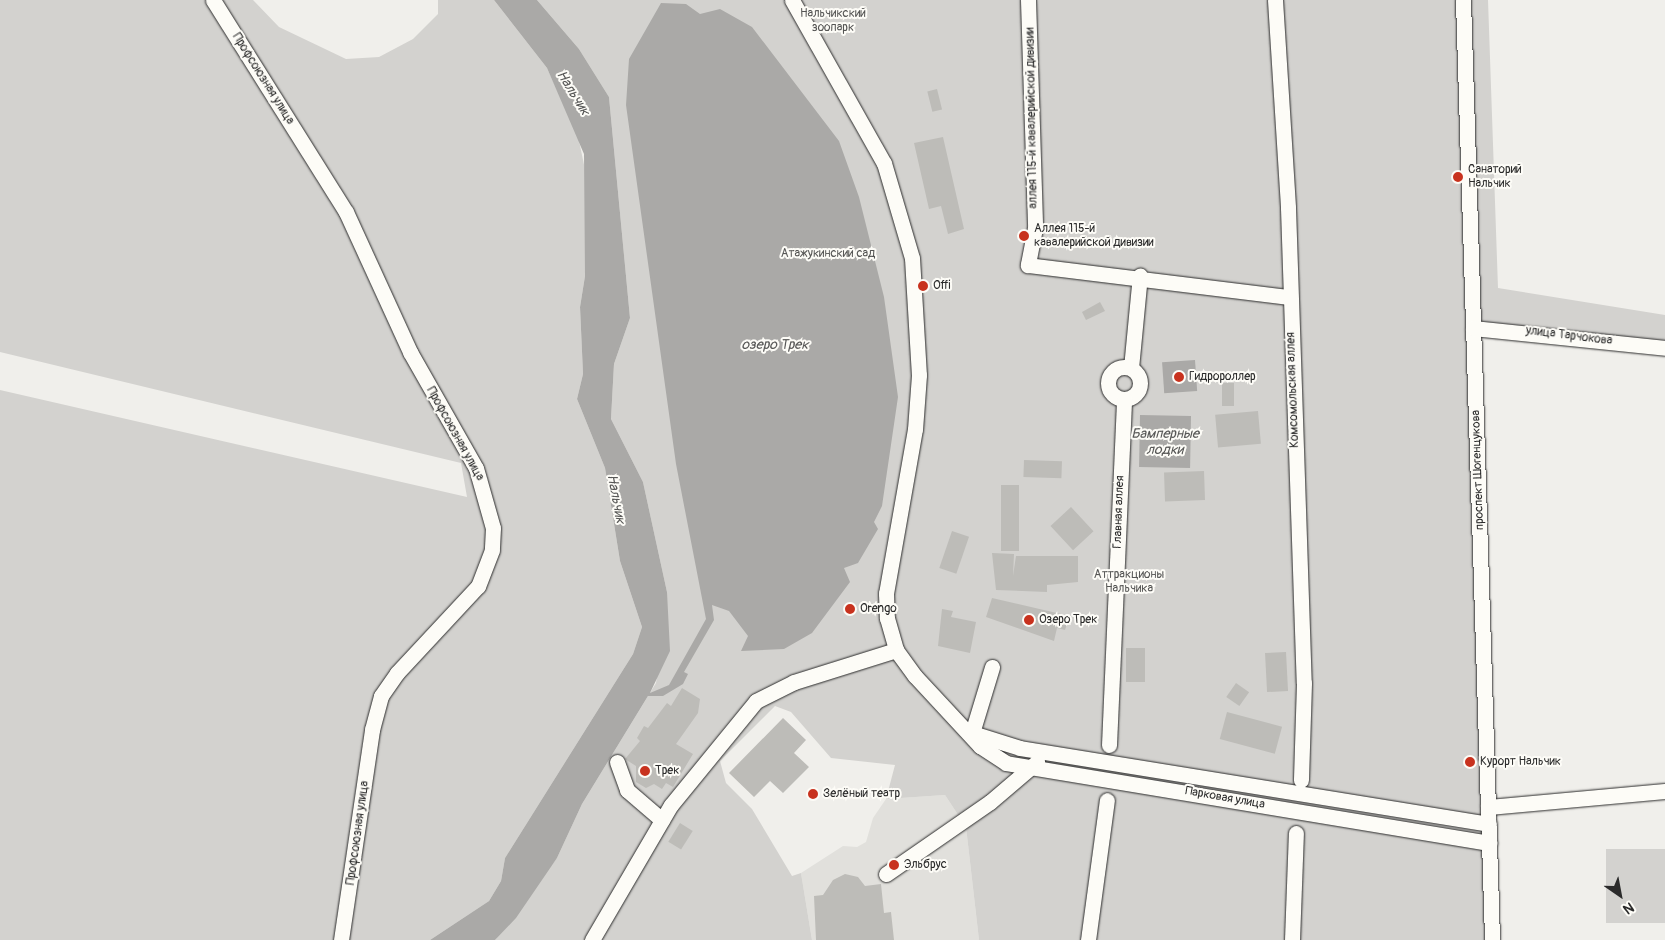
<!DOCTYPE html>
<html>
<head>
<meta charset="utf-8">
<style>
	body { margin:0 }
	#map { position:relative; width:1665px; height:940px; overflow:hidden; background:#f0efeb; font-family:Pangolin,sans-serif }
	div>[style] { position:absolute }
	.built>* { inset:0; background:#e1e0dc }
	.green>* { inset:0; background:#d3d2cf; transform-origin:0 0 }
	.water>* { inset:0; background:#aaa9a7; transform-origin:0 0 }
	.building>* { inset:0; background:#bdbcb8; transform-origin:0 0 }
	.roads { filter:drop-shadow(0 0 1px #2b2b2b) drop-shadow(0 0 1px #2b2b2b) }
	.minor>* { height:15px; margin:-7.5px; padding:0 7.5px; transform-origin:7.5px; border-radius:7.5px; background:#fdfcf7 }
	.minor>.ring { margin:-7.5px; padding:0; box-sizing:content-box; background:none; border:15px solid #fdfcf7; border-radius:50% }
	.dots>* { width:14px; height:14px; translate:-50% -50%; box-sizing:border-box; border:2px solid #fdfcf7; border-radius:50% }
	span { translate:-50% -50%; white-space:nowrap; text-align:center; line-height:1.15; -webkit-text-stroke:4px #fdfcf7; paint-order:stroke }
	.park-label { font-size:12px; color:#555554 }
	.street-label { font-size:12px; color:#2b2b2b }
	.poi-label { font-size:12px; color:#2b2b2b }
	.left { translate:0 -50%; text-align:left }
	.water-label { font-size:14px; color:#575756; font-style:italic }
	.north { position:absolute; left:1595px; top:870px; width:50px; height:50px; -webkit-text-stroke:4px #fdfcf7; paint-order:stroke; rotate:147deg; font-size:14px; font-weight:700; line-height:20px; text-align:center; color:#2b2b2b }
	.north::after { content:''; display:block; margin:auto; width:18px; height:22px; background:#2b2b2b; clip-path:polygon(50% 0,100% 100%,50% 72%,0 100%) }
</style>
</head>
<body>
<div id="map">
	<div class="built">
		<div style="clip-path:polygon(945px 795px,966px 827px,979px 940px,812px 940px,801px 873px,843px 846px,857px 847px,866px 842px,873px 818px,886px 799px)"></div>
	</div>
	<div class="green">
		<div style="clip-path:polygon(0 0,253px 0,279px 27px,346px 59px,379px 57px,413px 39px,438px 14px,438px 0,494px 0,547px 68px,578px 136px,587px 179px,585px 276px,580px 307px,583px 374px,577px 399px,605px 468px,620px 561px,642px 627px,633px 654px,505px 858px,501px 881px,489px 901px,430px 940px,0 940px,0 390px,467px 497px,461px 463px,0 352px)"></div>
		<div style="clip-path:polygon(537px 0,1488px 0,1498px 288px,1665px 315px,1665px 348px,1474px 328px,1492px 940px,979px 940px,966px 827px,945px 795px,886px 799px,895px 765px,831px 758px,791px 712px,775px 706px,720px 761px,726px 783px,752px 809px,792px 876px,801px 873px,812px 940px,495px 940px,557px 858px,582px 804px,656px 683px,667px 619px,667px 592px,643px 482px,611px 419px,614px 364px,630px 318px,609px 97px,579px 49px)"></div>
		<div style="left:1665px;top:849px;width:74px;height:59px;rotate:90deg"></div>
	</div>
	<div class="water">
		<div style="clip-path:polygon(494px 0,537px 0,579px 49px,609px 97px,630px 318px,614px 364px,611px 419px,643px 482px,667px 592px,670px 651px,650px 693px,669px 685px,706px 619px,676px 464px,626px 105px,629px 59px,661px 3px,686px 4px,700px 14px,720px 9px,752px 27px,839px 141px,859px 197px,884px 297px,898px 397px,882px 506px,874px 522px,878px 529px,858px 563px,844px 568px,850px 582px,812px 633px,784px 649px,741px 651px,748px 636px,729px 611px,712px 605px,714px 620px,684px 672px,688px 674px,683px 684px,663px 696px,648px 696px,582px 804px,557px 858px,516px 918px,495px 940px,430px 940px,489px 901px,501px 881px,505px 858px,633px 654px,642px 627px,620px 561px,605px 468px,577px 399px,583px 374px,580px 307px,585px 276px,584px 154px,547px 68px)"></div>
		<div style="left:1195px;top:360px;width:31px;height:33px;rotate:86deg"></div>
		<div style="left:1140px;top:415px;width:51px;height:52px;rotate:1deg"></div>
	</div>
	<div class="building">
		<div style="left:937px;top:89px;width:21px;height:10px;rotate:76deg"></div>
		<div style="clip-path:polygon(943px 137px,964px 229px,948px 234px,941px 206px,929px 209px,914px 143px)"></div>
		<div style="clip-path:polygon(1100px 302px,1105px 311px,1086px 320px,1082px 312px)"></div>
		<div style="left:1222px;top:383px;width:12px;height:23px"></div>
		<div style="left:1258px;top:411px;width:33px;height:43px;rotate:85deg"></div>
		<div style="left:1024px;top:460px;width:38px;height:17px;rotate:2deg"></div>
		<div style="left:1204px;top:471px;width:29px;height:40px;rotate:88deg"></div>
		<div style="left:1001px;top:485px;width:18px;height:66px"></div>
		<div style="left:1071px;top:507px;width:33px;height:28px;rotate:47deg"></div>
		<div style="left:952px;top:531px;width:18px;height:39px;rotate:19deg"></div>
		<div style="clip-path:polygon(992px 553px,1014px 554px,1013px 576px,1016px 556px,1078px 556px,1078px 582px,1047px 585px,1047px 592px,996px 590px)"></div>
		<div style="clip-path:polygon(992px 598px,1061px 614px,1059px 619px,1068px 621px,1065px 630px,1057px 628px,1054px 641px,986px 617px)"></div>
		<div style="clip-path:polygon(942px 609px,953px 611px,951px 617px,976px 622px,970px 653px,938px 646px)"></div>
		<div style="left:1126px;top:648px;width:19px;height:34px"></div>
		<div style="left:1286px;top:652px;width:39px;height:21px;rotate:87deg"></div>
		<div style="left:1236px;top:683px;width:16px;height:17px;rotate:35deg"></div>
		<div style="clip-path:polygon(682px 688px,700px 699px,698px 713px,676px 744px,693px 754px,673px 787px,666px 783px,662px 789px,654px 784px,646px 788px,636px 782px,636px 766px,625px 759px,640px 741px,637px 738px,644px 726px,648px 728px,667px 703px,671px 706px)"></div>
		<div style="left:1227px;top:712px;width:57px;height:28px;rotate:15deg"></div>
		<div style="clip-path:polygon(783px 718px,806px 740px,794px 753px,809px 767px,783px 793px,770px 781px,754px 797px,729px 773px)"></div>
		<div style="left:680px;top:823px;width:15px;height:22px;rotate:32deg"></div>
		<div style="clip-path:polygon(845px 874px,858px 877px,865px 886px,881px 884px,884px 913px,891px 912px,894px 940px,816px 940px,814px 896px,823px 895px,833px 880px)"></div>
	</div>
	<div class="roads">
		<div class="minor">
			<div style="left:213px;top:0;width:250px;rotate:57.9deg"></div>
			<div style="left:346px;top:212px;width:154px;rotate:65.4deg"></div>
			<div style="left:410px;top:352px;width:133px;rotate:60.4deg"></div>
			<div style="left:476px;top:468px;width:62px;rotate:74.2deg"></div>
			<div style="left:493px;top:528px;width:22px;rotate:93deg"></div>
			<div style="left:492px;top:550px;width:39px;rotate:111deg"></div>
			<div style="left:478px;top:586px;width:119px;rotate:133deg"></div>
			<div style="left:397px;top:673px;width:28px;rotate:125deg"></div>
			<div style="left:381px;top:696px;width:35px;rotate:105deg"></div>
			<div style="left:372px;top:730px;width:212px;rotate:98.4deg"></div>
			<div style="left:792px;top:0;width:187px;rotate:60.6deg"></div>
			<div style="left:884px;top:163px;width:99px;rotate:73.6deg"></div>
			<div style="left:912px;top:258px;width:117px;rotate:86.6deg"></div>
			<div style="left:919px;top:375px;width:54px;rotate:94.2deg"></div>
			<div style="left:915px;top:429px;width:167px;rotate:100deg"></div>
			<div style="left:886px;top:593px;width:25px;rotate:88deg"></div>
			<div style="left:887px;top:618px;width:33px;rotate:74deg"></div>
			<div style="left:896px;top:650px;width:32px;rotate:54deg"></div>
			<div style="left:915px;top:676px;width:96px;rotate:47.1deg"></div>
			<div style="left:980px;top:746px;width:31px;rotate:33deg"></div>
			<div style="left:1006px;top:763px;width:490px;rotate:9.4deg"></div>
			<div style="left:1028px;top:0;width:228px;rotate:88.2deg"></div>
			<div style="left:1035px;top:228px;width:38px;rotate:101deg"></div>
			<div style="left:1028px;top:265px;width:264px;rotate:7deg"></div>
			<div style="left:1275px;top:0;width:208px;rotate:86.4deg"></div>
			<div style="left:1288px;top:208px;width:475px;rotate:88.1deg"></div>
			<div style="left:1304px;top:683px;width:97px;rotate:91.8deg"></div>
			<div style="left:1463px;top:0;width:940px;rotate:88.23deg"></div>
			<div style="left:1473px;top:328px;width:193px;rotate:5.9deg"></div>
			<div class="ring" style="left:1108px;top:367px;width:17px;height:17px"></div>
			<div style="left:1131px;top:368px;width:93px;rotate:-84.5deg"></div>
			<div style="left:972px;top:733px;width:50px;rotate:17.4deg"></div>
			<div style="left:1020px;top:748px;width:475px;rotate:9.2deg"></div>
			<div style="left:972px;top:733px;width:69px;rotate:-73.1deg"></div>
			<div style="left:1109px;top:745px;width:346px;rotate:-87.5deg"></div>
			<div style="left:617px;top:762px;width:30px;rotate:70deg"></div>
			<div style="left:627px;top:790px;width:46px;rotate:40.6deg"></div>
			<div style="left:1488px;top:807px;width:178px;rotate:-5.2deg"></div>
			<div style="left:886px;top:874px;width:126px;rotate:-34.7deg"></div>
			<div style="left:990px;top:802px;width:62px;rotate:-40.4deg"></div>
			<div style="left:592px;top:940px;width:156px;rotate:-59.7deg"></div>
			<div style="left:671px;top:805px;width:134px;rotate:-50.7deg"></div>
			<div style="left:756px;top:701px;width:42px;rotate:-26.6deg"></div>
			<div style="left:794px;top:682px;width:107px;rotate:-17.4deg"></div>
			<div style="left:1088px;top:940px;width:141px;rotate:-82.3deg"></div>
			<div style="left:1292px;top:940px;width:107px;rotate:-87.9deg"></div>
		</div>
	</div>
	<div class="dots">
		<div style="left:1458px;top:177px;background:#c8321e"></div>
		<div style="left:1024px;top:236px;background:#c8321e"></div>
		<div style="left:923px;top:286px;background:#c8321e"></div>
		<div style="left:1179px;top:377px;background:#c8321e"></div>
		<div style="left:850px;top:609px;background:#c8321e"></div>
		<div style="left:1029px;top:620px;background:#c8321e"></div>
		<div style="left:1470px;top:762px;background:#c8321e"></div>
		<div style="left:645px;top:771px;background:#c8321e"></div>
		<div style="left:813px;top:794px;background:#c8321e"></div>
		<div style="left:894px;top:865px;background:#c8321e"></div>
	</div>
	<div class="park-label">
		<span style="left:833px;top:21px">Нальчикский<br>зоопарк</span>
		<span style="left:828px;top:254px">Атажукинский сад</span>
		<span style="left:1129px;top:582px">Аттракционы<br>Нальчика</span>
	</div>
	<div class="street-label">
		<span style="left:263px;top:79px;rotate:58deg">Профсоюзная улица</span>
		<span style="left:1032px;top:118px;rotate:-91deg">аллея 115-й кавалерийской дивизии</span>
		<span style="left:1569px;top:336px;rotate:7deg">улица Тарчокова</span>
		<span style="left:1293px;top:390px;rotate:-92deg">Комсомольская аллея</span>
		<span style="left:455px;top:434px;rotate:61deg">Профсоюзная улица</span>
		<span style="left:1478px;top:470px;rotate:-92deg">проспект Шогенцукова</span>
		<span style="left:1119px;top:512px;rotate:-88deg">Главная аллея</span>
		<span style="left:1225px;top:798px;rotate:10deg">Парковая улица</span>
		<span style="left:358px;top:833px;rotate:-82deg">Профсоюзная улица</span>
	</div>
	<div class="poi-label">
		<span class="left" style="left:1468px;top:177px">Санаторий<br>Нальчик</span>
		<span class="left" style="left:1034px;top:236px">Аллея 115-й<br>кавалерийской дивизии</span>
		<span class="left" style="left:933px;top:286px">Offi</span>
		<span class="left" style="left:1189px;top:377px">Гидророллер</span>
		<span class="left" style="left:860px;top:609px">Orengo</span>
		<span class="left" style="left:1039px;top:620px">Озеро Трек</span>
		<span class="left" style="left:1480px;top:762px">Курорт Нальчик</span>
		<span class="left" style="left:655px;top:771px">Трек</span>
		<span class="left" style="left:823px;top:794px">Зелёный театр</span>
		<span class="left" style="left:904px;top:865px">Эльбрус</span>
	</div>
	<div class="water-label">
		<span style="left:573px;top:93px;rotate:58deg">Нальчик</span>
		<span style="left:775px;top:345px">озеро Трек</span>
		<span style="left:1165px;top:442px">Бамперные<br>лодки</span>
		<span style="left:616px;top:499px;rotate:79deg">Нальчик</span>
	</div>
	<div class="north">N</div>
</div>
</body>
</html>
